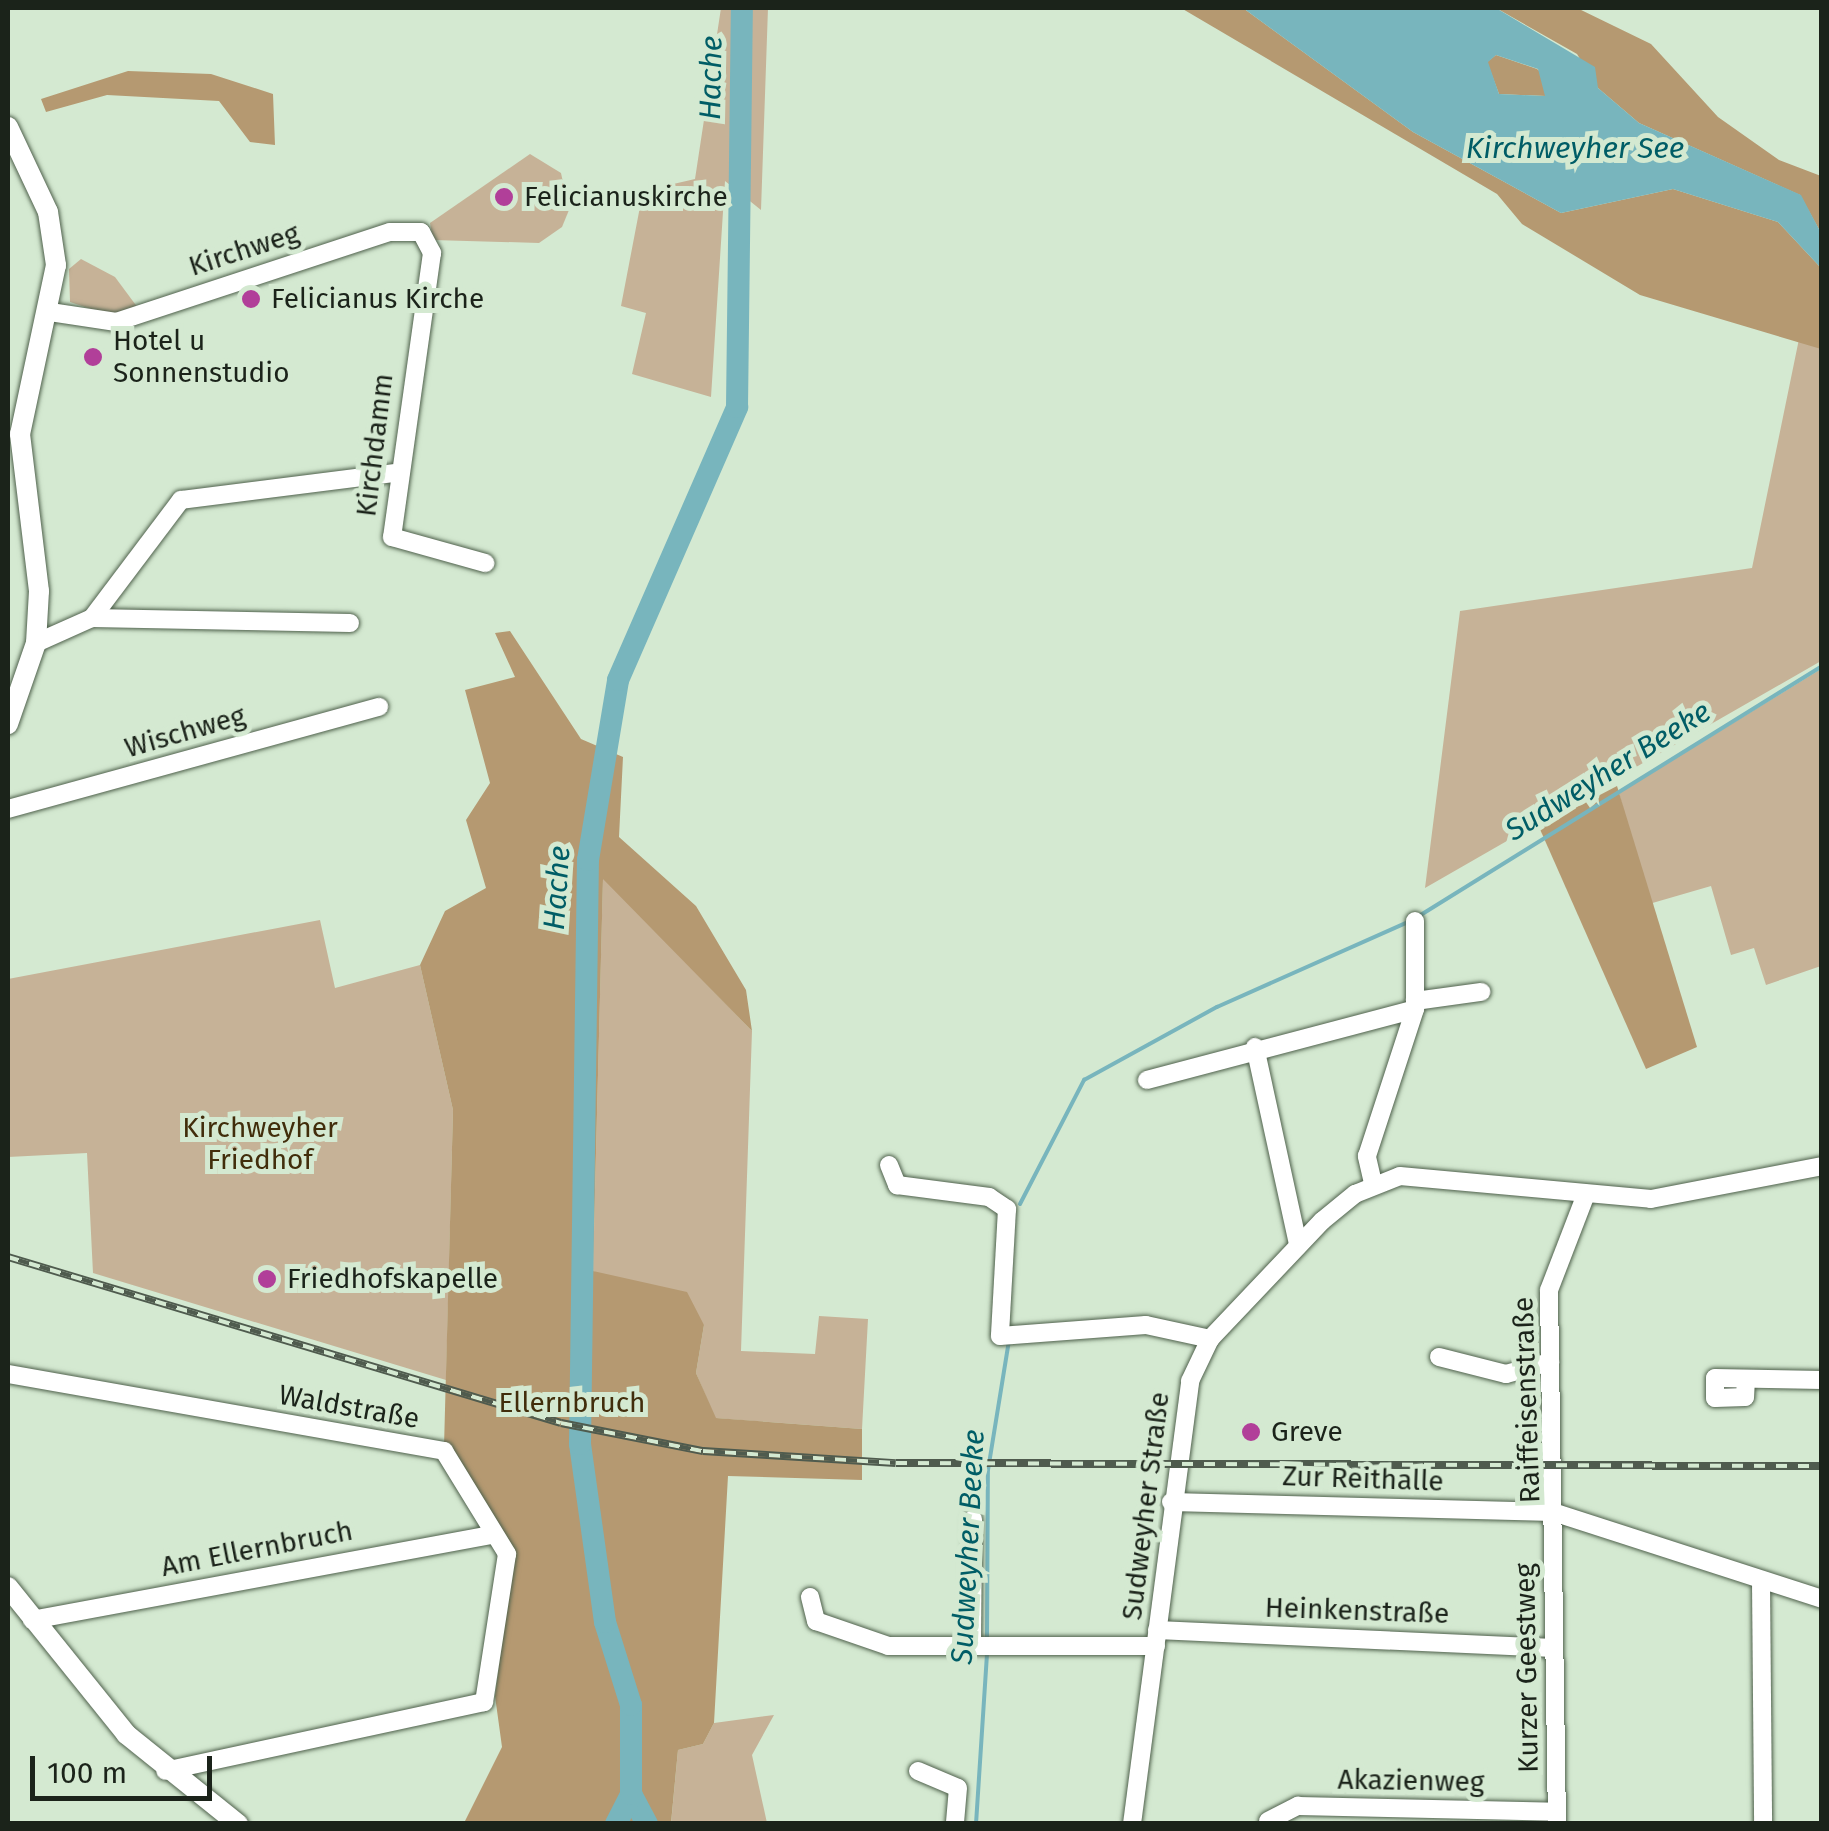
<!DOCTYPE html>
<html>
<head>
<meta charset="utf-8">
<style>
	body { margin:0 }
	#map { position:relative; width:1829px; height:1831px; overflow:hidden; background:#d4e9d1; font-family:"Fira Sans",sans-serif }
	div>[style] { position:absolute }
	.green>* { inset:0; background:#c6b297 }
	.forest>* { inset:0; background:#b59971 }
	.water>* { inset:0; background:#78b5bd }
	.stream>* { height:4px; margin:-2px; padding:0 2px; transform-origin:2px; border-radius:2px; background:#78b5bd }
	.river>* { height:22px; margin:-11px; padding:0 11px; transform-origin:11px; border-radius:11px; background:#78b5bd }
	.roads { filter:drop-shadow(0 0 2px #4f614c) drop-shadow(0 0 2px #4f614c) }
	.minor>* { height:18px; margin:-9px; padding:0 9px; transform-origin:9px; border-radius:9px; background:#fff }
	.major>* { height:20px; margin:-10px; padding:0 10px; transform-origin:10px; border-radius:10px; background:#fff }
	.rail>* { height:8px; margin-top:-4px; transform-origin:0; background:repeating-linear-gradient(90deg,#d4e9d1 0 11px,#4f5b4e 0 22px); box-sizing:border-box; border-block:2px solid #4f5b4e }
	.dots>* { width:28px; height:28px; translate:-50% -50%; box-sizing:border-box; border:5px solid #d4e9d1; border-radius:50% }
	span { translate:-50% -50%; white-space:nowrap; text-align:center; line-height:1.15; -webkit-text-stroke:10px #d4e9d1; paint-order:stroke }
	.poi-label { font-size:28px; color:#1b231a }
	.left { translate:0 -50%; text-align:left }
	.street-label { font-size:28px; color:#1b231a }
	.park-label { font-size:28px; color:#412d0b }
	.water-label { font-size:30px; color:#005d66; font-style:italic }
	.frame { position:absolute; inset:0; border:10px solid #1b231a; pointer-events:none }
	.scale { position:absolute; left:30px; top:1756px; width:182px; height:45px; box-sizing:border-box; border:5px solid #1b231a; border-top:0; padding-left:12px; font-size:30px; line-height:35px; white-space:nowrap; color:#1b231a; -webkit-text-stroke:8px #d4e9d1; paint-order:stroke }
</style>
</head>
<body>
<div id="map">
	<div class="green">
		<div style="clip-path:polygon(721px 8px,768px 8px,761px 210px,725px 181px,711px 397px,632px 374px,646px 313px,621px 306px,643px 191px,695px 179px)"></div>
		<div style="clip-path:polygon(530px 154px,561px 173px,569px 210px,562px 227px,539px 243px,433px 240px,430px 223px)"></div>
		<div style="clip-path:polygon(81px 259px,115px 277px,138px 308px,115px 317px,70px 302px,69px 269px)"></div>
		<div style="clip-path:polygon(1799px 339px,1821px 349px,1821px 661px,1425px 888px,1460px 611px,1752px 568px)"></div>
		<div style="clip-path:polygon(1821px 669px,1821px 966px,1766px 985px,1754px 948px,1731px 955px,1711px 886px,1649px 904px,1619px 793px)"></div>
		<div style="clip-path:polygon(603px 877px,752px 1031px,741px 1351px,815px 1354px,819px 1316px,868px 1319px,862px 1429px,715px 1418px,696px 1373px,704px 1325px,593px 1271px)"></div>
		<div style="clip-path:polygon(320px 920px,335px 988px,420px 965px,453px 1110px,446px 1380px,93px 1273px,87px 1153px,8px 1157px,8px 979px)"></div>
		<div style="clip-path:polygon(774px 1715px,752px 1755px,767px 1823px,671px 1824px,678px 1750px,703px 1744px,714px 1723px)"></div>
	</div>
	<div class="forest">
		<div style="clip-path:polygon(1181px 8px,1243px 8px,1413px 132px,1561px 213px,1673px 189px,1778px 222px,1821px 268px,1821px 349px,1640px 295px,1522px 224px,1497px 194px)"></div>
		<div style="clip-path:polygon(1496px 8px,1577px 8px,1651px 44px,1718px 117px,1779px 160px,1821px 176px,1821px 233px,1800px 195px,1639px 123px,1598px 88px,1577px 54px)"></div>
		<div style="clip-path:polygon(1496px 55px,1537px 69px,1548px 78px,1546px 96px,1499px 94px,1487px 62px)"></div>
		<div style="clip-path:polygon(128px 71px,211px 74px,273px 94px,275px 145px,250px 142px,219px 101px,107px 95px,46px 112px,41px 99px)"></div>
		<div style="clip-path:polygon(510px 631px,581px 739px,623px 757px,619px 837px,696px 906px,746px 990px,752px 1031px,603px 879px,593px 1271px,687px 1292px,704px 1325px,696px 1373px,716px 1418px,862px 1429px,862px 1480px,728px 1476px,714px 1723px,703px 1744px,678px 1750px,671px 1823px,464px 1823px,502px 1747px,495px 1696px,512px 1567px,444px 1447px,453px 1110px,420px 965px,445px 911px,486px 888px,466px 820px,490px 783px,465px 690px,515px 677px,495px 633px)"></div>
		<div style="clip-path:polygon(1617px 786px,1697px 1047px,1646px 1069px,1539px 827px)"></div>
	</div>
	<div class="water">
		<div style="clip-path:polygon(evenodd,1243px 8px,1496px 8px,1595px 67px,1598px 88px,1639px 123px,1801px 195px,1821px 233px,1821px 268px,1778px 222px,1673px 189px,1561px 213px,1413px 132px,1243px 8px,1496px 55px,1538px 69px,1545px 96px,1499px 94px,1488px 62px,1496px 55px)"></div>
	</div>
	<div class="stream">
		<div style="left:1419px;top:916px;width:474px;rotate:-31.8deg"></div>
		<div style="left:1020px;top:1204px;width:140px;rotate:-62.7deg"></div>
		<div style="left:1084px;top:1080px;width:152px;rotate:-28.8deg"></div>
		<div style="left:1217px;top:1007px;width:207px;rotate:-24deg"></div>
		<div style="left:987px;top:1639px;width:169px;rotate:-89.7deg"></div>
		<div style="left:988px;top:1470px;width:131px;rotate:-80.8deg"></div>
		<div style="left:976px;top:1824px;width:170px;rotate:-86.3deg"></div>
	</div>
	<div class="river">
		<div style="left:631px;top:1794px;width:34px;rotate:62deg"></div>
		<div style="left:616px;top:1824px;width:34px;rotate:-63deg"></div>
		<div style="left:631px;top:1794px;width:89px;rotate:-90deg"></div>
		<div style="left:631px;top:1705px;width:87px;rotate:-107.4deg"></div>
		<div style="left:605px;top:1622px;width:180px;rotate:-98deg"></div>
		<div style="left:580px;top:1444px;width:584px;rotate:-89.22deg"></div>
		<div style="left:588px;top:860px;width:182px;rotate:-80.5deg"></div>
		<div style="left:618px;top:680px;width:298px;rotate:-66.4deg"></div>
		<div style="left:737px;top:407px;width:399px;rotate:-89.3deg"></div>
	</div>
	<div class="roads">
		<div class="minor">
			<div style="left:50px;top:312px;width:67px;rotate:8.6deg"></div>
			<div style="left:116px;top:322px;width:288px;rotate:-18.2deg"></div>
			<div style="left:390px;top:232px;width:31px"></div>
			<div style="left:421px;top:232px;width:24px;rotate:62deg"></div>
			<div style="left:432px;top:253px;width:287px;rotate:98deg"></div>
			<div style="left:392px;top:537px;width:97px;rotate:15.6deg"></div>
			<div style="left:92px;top:618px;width:258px;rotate:1.1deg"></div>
			<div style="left:36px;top:643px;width:61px;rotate:-24.1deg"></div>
			<div style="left:92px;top:618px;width:148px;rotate:-53deg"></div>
			<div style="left:181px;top:500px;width:215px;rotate:-7.2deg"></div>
			<div style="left:8px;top:809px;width:385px;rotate:-15.4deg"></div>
			<div style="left:1415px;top:1001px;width:67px;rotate:-7.8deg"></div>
			<div style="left:1255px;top:1047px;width:203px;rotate:77.7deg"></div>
			<div style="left:1147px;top:1080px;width:277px;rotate:-14.8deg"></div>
			<div style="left:889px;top:1165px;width:22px;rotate:68deg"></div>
			<div style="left:897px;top:1185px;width:93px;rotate:7.4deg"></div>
			<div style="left:989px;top:1197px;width:22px;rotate:34deg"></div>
			<div style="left:1007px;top:1209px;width:127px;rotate:93.2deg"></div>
			<div style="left:1000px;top:1336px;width:146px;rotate:-4.3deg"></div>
			<div style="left:1146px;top:1325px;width:66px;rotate:12.3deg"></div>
			<div style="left:1373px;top:1183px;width:28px;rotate:-103deg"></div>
			<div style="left:1367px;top:1156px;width:155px;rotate:-71.9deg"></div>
			<div style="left:1415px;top:1009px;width:88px;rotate:-90deg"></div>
			<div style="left:1439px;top:1357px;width:69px;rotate:14.2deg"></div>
			<div style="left:1506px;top:1374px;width:46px;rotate:-15.3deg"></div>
			<div style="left:8px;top:1374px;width:443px;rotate:10deg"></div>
			<div style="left:444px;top:1451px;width:121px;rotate:58.5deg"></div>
			<div style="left:507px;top:1554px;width:150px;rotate:98.8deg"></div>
			<div style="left:484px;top:1702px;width:326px;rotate:167.8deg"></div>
			<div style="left:1746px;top:1379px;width:18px;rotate:93deg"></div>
			<div style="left:1745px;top:1397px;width:30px;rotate:178deg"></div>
			<div style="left:1715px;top:1398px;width:20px;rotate:-90deg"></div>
			<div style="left:1715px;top:1378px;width:107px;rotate:1.1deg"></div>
			<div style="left:1171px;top:1502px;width:382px;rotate:1.5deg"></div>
			<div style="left:1553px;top:1512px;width:283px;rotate:17.9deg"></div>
			<div style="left:1761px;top:1582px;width:242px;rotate:89.5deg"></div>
			<div style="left:810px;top:1597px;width:25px;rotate:76deg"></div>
			<div style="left:816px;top:1621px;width:76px;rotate:19.1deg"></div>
			<div style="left:888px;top:1646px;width:268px"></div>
			<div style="left:32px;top:1620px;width:468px;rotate:-10.5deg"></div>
			<div style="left:1157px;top:1630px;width:397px;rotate:2.6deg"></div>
			<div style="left:972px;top:1642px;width:123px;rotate:-89.5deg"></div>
			<div style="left:918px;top:1771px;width:43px;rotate:23deg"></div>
			<div style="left:958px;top:1788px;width:36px;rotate:95deg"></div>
			<div style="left:1268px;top:1821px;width:34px;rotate:-27deg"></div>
			<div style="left:1298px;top:1806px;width:258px;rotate:1.3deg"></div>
			<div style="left:1132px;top:1824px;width:447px;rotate:-82.5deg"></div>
			<div style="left:1190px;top:1381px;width:47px;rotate:-64.5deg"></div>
			<div style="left:1210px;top:1339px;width:163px;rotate:-46.5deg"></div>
			<div style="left:1322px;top:1221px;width:43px;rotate:-39.3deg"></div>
			<div style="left:1355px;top:1194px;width:48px;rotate:-21.8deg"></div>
			<div style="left:1400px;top:1176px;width:252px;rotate:5.2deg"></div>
			<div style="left:1651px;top:1199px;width:174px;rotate:-10.9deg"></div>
			<div style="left:1557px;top:1824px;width:534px;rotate:-90.86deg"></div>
			<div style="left:1549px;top:1290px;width:103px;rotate:-68.9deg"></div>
		</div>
		<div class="major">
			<div style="left:8px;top:127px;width:94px;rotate:64.8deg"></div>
			<div style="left:48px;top:212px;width:54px;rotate:81.4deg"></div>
			<div style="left:56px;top:265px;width:173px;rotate:102deg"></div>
			<div style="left:20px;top:434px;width:158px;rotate:83.1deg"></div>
			<div style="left:39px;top:591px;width:52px;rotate:93.3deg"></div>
			<div style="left:36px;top:643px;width:86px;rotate:109.1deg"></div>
			<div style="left:8px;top:1587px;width:189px;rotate:51.2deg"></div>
			<div style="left:126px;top:1734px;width:144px;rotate:38.8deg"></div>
		</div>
	</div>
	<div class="rail">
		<div style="left:8px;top:1257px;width:577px;rotate:16.71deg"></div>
		<div style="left:561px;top:1423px;width:145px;rotate:11.2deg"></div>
		<div style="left:703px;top:1451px;width:193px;rotate:3.6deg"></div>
		<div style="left:896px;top:1463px;width:926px;rotate:0.19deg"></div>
	</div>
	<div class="dots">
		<div style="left:504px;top:197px;background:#b13f99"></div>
		<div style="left:251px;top:299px;background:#b13f99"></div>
		<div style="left:93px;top:357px;background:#b13f99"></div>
		<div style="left:267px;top:1279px;background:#b13f99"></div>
		<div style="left:1251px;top:1432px;background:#b13f99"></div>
	</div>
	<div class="poi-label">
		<span class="left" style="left:524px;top:197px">Felicianuskirche</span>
		<span class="left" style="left:271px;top:299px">Felicianus Kirche</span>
		<span class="left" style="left:113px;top:357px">Hotel u<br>Sonnenstudio</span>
		<span class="left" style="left:287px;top:1279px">Friedhofskapelle</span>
		<span class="left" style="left:1271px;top:1432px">Greve</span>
	</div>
	<div class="street-label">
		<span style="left:244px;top:250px;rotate:-18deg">Kirchweg</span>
		<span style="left:375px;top:445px;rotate:-83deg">Kirchdamm</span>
		<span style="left:185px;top:732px;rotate:-16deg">Wischweg</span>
		<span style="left:1527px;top:1400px;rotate:-92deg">Raiffeisenstraße</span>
		<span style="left:349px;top:1407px;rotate:10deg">Waldstraße</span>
		<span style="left:1363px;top:1479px;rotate:2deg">Zur Reithalle</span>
		<span style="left:1146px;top:1506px;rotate:-83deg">Sudweyher Straße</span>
		<span style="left:257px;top:1549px;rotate:-11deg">Am Ellernbruch</span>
		<span style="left:1357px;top:1611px;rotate:2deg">Heinkenstraße</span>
		<span style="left:1527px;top:1668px;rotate:-91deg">Kurzer Geestweg</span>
		<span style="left:1411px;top:1781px;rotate:1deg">Akazienweg</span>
	</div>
	<div class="park-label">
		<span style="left:260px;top:1144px">Kirchweyher<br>Friedhof</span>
		<span style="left:572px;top:1403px">Ellernbruch</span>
	</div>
	<div class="water-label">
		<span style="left:711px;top:78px;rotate:-89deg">Hache</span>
		<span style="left:1575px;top:148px">Kirchweyher See</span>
		<span style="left:1608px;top:771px;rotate:-32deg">Sudweyher Beeke</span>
		<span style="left:557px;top:888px;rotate:-86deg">Hache</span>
		<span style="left:968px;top:1547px;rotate:-87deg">Sudweyher Beeke</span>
	</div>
	<div class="frame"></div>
	<div class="scale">100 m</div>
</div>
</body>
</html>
